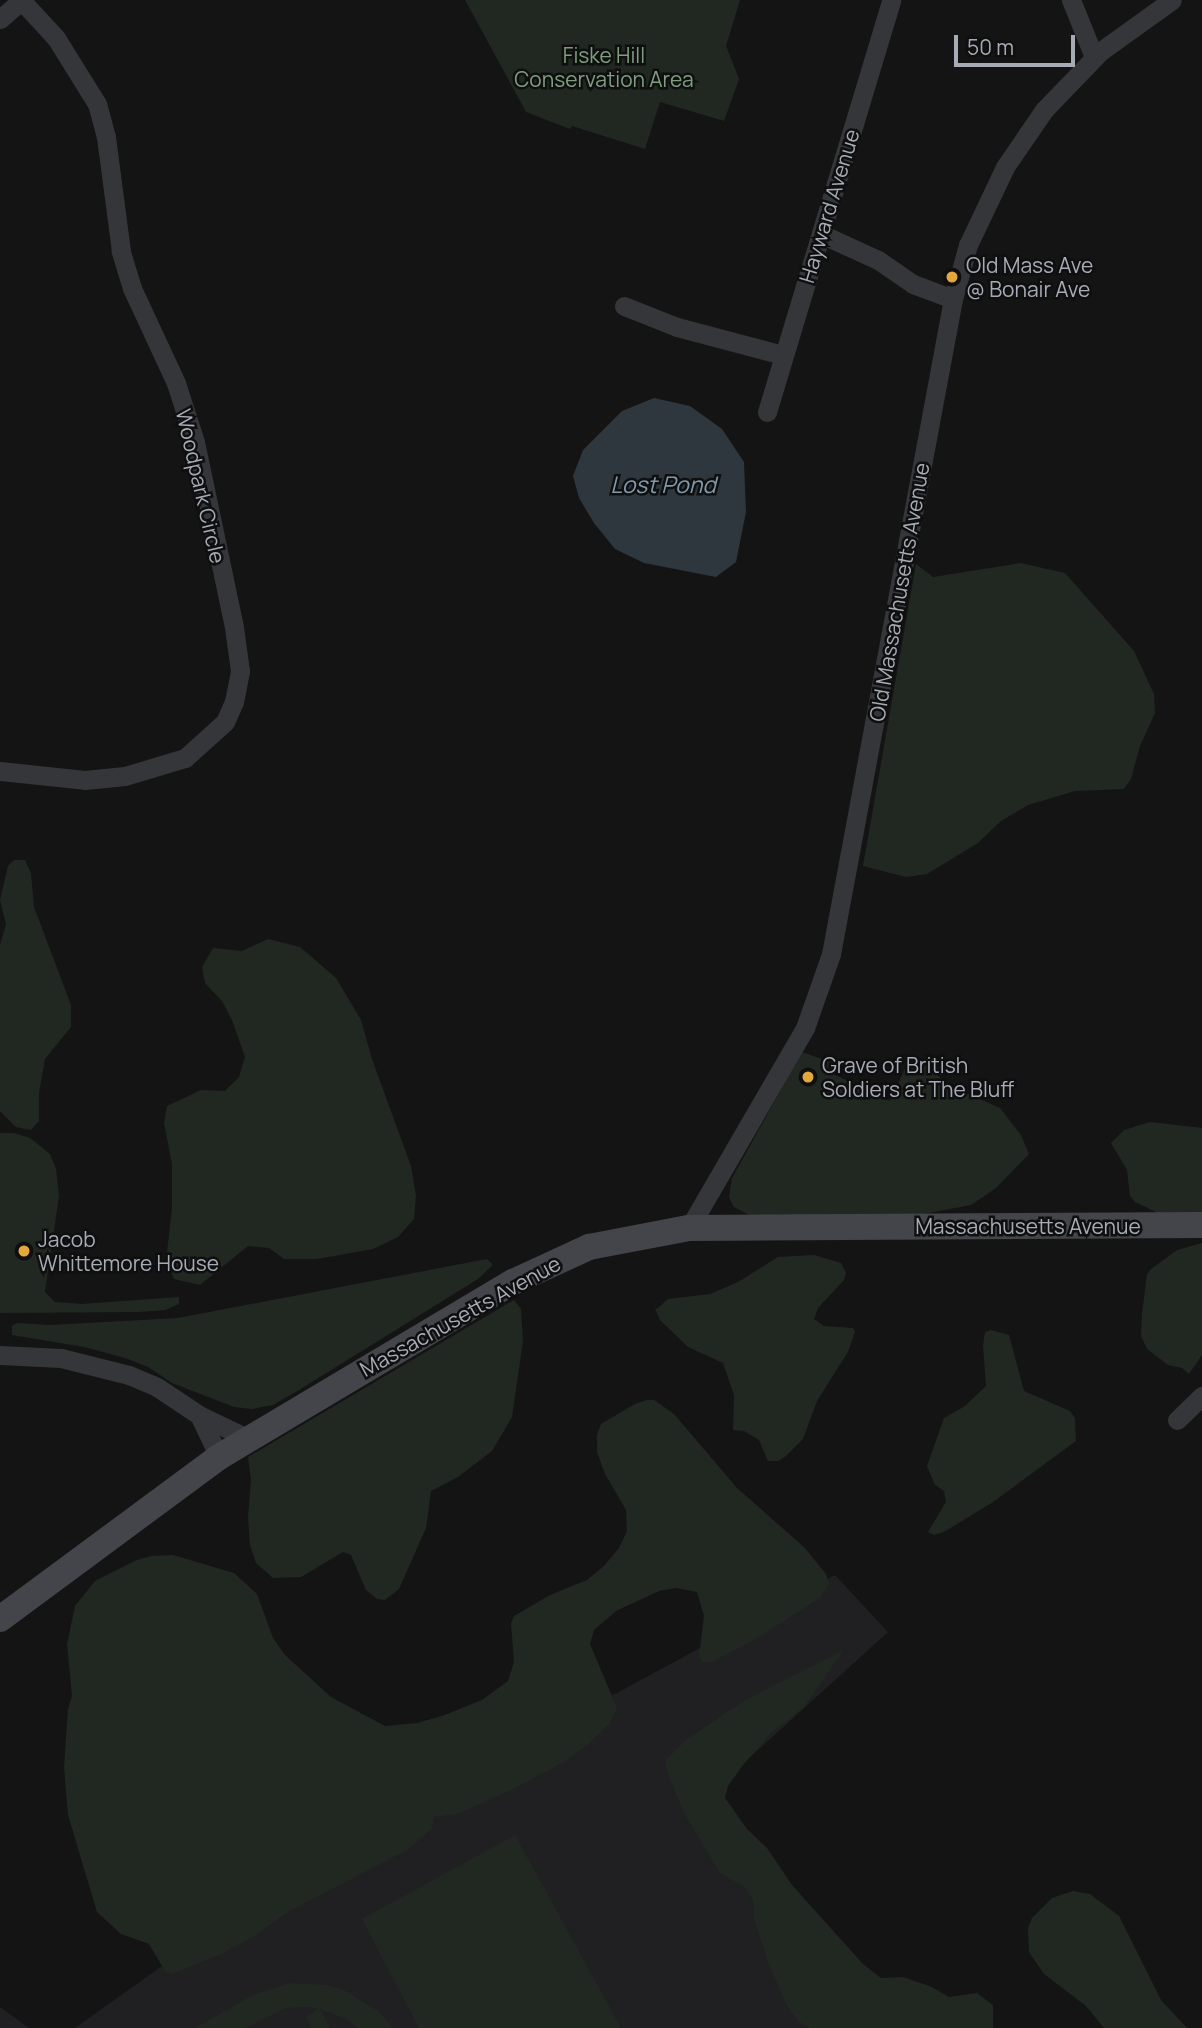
<!DOCTYPE html>
<html>
<head>
<meta charset="utf-8">
<style>
	body { margin:0 }
	#map { position:relative; width:1202px; height:2028px; overflow:hidden; background:#141415; font-family:Manrope,sans-serif }
	div>[style] { position:absolute }
	.built>* { inset:0; background:#202022 }
	.green>* { inset:0; background:#202821 }
	.water>* { inset:0; background:#2e373d }
	.street>* { height:19px; margin:-9.5px; padding:0 9.5px; transform-origin:9.5px; border-radius:9.5px; background:#35363a }
	.secondary>* { height:26px; margin:-13px; padding:0 13px; transform-origin:13px; border-radius:13px; background:#43454a }
	.dots>* { width:19px; height:19px; translate:-50% -50%; box-sizing:border-box; border:4px solid #0f0f10; border-radius:50% }
	span { translate:-50% -50%; white-space:nowrap; text-align:center; line-height:1.15; -webkit-text-stroke:5px #0f0f10; paint-order:stroke }
	.park-label { font-size:21px; color:#7f9e80 }
	.street-label { font-size:21px; color:#a6abb5 }
	.poi-label { font-size:21px; color:#a6abb5 }
	.left { translate:0 -50%; text-align:left }
	.water-label { font-size:23px; color:#8099ad; font-style:italic }
	.scale { position:absolute; left:954px; top:35px; width:121px; height:32px; box-sizing:border-box; border:4px solid #a6abb5; border-top:0; padding-left:9px; font-size:21px; line-height:24px; white-space:nowrap; color:#a6abb5; -webkit-text-stroke:5px #0f0f10; paint-order:stroke }
</style>
</head>
<body>
<div id="map">
	<div class="built">
		<div style="clip-path:polygon(835px 1575px,888px 1632px,694px 1808px,900px 2028px,75px 2028px,319px 1854px)"></div>
		<div style="clip-path:polygon(0 2007px,29px 2028px,0 2028px)"></div>
	</div>
	<div class="green">
		<div style="clip-path:polygon(465px 0,740px 0,726px 46px,739px 79px,724px 121px,660px 102px,645px 149px,572px 126px,570px 129px,526px 112px)"></div>
		<div style="clip-path:polygon(1021px 563px,1065px 573px,1134px 651px,1154px 694px,1155px 713px,1140px 746px,1131px 779px,1124px 789px,1075px 791px,1028px 805px,1001px 821px,978px 843px,927px 874px,906px 877px,863px 866px,916px 564px,933px 577px)"></div>
		<div style="clip-path:polygon(14px 860px,25px 860px,31px 873px,34px 907px,71px 1005px,71px 1027px,45px 1059px,39px 1093px,39px 1121px,31px 1130px,16px 1127px,0 1111px,0 945px,6px 924px,0 900px,8px 866px)"></div>
		<div style="clip-path:polygon(268px 939px,300px 947px,336px 978px,361px 1020px,372px 1059px,411px 1166px,416px 1196px,414px 1219px,398px 1237px,373px 1249px,317px 1259px,284px 1259px,269px 1248px,248px 1246px,200px 1285px,174px 1279px,166px 1261px,172px 1208px,172px 1164px,164px 1123px,167px 1106px,201px 1090px,225px 1091px,239px 1077px,245px 1057px,232px 1020px,222px 1001px,205px 983px,202px 967px,213px 948px,242px 951px)"></div>
		<div style="clip-path:polygon(802px 1052px,833px 1063px,829px 1072px,890px 1101px,910px 1058px,930px 1068px,948px 1085px,1000px 1108px,1021px 1135px,1029px 1154px,996px 1188px,971px 1205px,907px 1217px,751px 1216px,734px 1207px,729px 1197px,732px 1178px)"></div>
		<div style="clip-path:polygon(1150px 1122px,1202px 1128px,1202px 1216px,1158px 1213px,1135px 1202px,1130px 1196px,1127px 1170px,1111px 1143px,1124px 1130px)"></div>
		<div style="clip-path:polygon(0 1133px,14px 1133px,30px 1138px,50px 1154px,56px 1169px,59px 1196px,45px 1292px,55px 1302px,82px 1304px,179px 1297px,179px 1304px,165px 1310px,139px 1312px,0 1313px)"></div>
		<div style="clip-path:polygon(1202px 1243px,1202px 1355px,1189px 1374px,1182px 1368px,1168px 1365px,1147px 1349px,1141px 1336px,1142px 1314px,1147px 1274px,1151px 1269px,1177px 1250px)"></div>
		<div style="clip-path:polygon(814px 1255px,841px 1263px,846px 1273px,844px 1280px,818px 1308px,814px 1319px,824px 1326px,853px 1328px,855px 1332px,848px 1352px,817px 1401px,803px 1439px,786px 1456px,778px 1461px,768px 1461px,759px 1440px,744px 1431px,733px 1430px,734px 1395px,723px 1363px,688px 1347px,660px 1320px,655px 1308px,657px 1309px,668px 1299px,710px 1294px,738px 1282px,778px 1257px)"></div>
		<div style="clip-path:polygon(487px 1259px,493px 1265px,478px 1279px,299px 1390px,273px 1405px,252px 1409px,234px 1407px,172px 1383px,148px 1367px,125px 1358px,84px 1347px,12px 1335px,12px 1326px,17px 1323px,50px 1325px,178px 1318px)"></div>
		<div style="clip-path:polygon(514px 1300px,521px 1309px,523px 1341px,512px 1417px,492px 1451px,458px 1477px,431px 1491px,426px 1528px,399px 1589px,385px 1600px,377px 1599px,366px 1590px,351px 1555px,343px 1552px,301px 1577px,273px 1578px,256px 1563px,250px 1545px,248px 1517px,251px 1480px,248px 1457px)"></div>
		<div style="clip-path:polygon(991px 1330px,1009px 1335px,1024px 1391px,1070px 1411px,1075px 1418px,1076px 1441px,993px 1502px,944px 1532px,934px 1535px,928px 1532px,946px 1502px,944px 1491px,935px 1485px,927px 1466px,944px 1418px,965px 1406px,986px 1386px,983px 1345px,985px 1332px)"></div>
		<div style="clip-path:polygon(647px 1400px,654px 1400px,674px 1414px,737px 1488px,805px 1548px,826px 1574px,829px 1583px,820px 1598px,754px 1640px,712px 1662px,702px 1662px,699px 1656px,704px 1616px,697px 1592px,676px 1588px,659px 1591px,616px 1611px,594px 1630px,590px 1644px,617px 1708px,609px 1724px,588px 1744px,564px 1762px,515px 1788px,460px 1813px,434px 1817px,432px 1828px,409px 1849px,288px 1912px,253px 1937px,219px 1955px,171px 1974px,165px 1971px,149px 1944px,121px 1934px,97px 1912px,68px 1815px,64px 1767px,68px 1709px,72px 1696px,67px 1644px,75px 1606px,95px 1581px,137px 1560px,152px 1556px,173px 1555px,234px 1573px,257px 1594px,273px 1638px,285px 1655px,331px 1697px,385px 1726px,417px 1723px,442px 1716px,482px 1700px,508px 1681px,514px 1662px,511px 1623px,514px 1616px,550px 1595px,587px 1580px,604px 1566px,619px 1548px,627px 1531px,626px 1510px,605px 1474px,597px 1452px,597px 1435px,601px 1424px,635px 1404px)"></div>
		<div style="clip-path:polygon(843px 1651px,804px 1707px,771px 1733px,743px 1765px,728px 1786px,725px 1798px,747px 1829px,767px 1848px,792px 1885px,863px 1964px,881px 1978px,903px 1977px,932px 1987px,949px 1997px,977px 1993px,993px 2005px,993px 2028px,810px 2028px,799px 2022px,787px 2006px,768px 1962px,754px 1918px,753px 1900px,745px 1887px,720px 1873px,685px 1815px,669px 1777px,665px 1761px,686px 1740px,745px 1700px)"></div>
		<div style="clip-path:polygon(515px 1835px,621px 2028px,419px 2028px,362px 1919px)"></div>
		<div style="clip-path:polygon(1073px 1891px,1090px 1894px,1119px 1916px,1161px 2000px,1187px 2028px,1104px 2028px,1086px 2006px,1044px 1974px,1029px 1952px,1028px 1928px,1032px 1918px,1052px 1898px)"></div>
		<div style="clip-path:polygon(290px 1983px,327px 1985px,344px 1990px,378px 2011px,393px 2028px,358px 2028px,347px 2019px,320px 2009px,330px 2028px,312px 2028px,306px 2017px,318px 2009px,309px 2007px,286px 2008px,245px 2028px,195px 2028px,253px 1995px)"></div>
	</div>
	<div class="water">
		<div style="clip-path:polygon(654px 398px,690px 406px,722px 429px,744px 462px,746px 512px,736px 562px,716px 577px,644px 563px,615px 549px,594px 523px,579px 498px,573px 476px,583px 450px,622px 411px)"></div>
	</div>
	<div class="street">
		<div style="left:1071px;top:0;width:61px;rotate:68deg"></div>
		<div style="left:0;top:19px;width:29px;rotate:-41deg"></div>
		<div style="left:821px;top:234px;width:63px;rotate:24.5deg"></div>
		<div style="left:878px;top:260px;width:42px;rotate:34.4deg"></div>
		<div style="left:913px;top:284px;width:43px;rotate:20.6deg"></div>
		<div style="left:624px;top:306px;width:57px;rotate:21.6deg"></div>
		<div style="left:677px;top:327px;width:110px;rotate:14.8deg"></div>
		<div style="left:767px;top:412px;width:430px;rotate:-73.2deg"></div>
		<div style="left:0;top:771px;width:85px;rotate:6deg"></div>
		<div style="left:85px;top:780px;width:40px;rotate:-5.7deg"></div>
		<div style="left:125px;top:776px;width:63px;rotate:-16.7deg"></div>
		<div style="left:185px;top:758px;width:54px;rotate:-42deg"></div>
		<div style="left:225px;top:722px;width:22px;rotate:-66deg"></div>
		<div style="left:234px;top:702px;width:32px;rotate:-79deg"></div>
		<div style="left:240px;top:671px;width:44px;rotate:-97.8deg"></div>
		<div style="left:234px;top:627px;width:189px;rotate:-101.9deg"></div>
		<div style="left:195px;top:442px;width:62px;rotate:-107.9deg"></div>
		<div style="left:176px;top:383px;width:105px;rotate:-114.9deg"></div>
		<div style="left:132px;top:288px;width:39px;rotate:-107deg"></div>
		<div style="left:121px;top:251px;width:115px;rotate:-97.5deg"></div>
		<div style="left:106px;top:137px;width:34px;rotate:-105deg"></div>
		<div style="left:97px;top:104px;width:78px;rotate:-121.8deg"></div>
		<div style="left:56px;top:38px;width:52px;rotate:-132.6deg"></div>
		<div style="left:689px;top:1228px;width:231px;rotate:-59.9deg"></div>
		<div style="left:805px;top:1028px;width:78px;rotate:-70.6deg"></div>
		<div style="left:831px;top:954px;width:666px;rotate:-79.45deg"></div>
		<div style="left:953px;top:299px;width:56px;rotate:-74.5deg"></div>
		<div style="left:968px;top:245px;width:86px;rotate:-64.6deg"></div>
		<div style="left:1005px;top:167px;width:69px;rotate:-55.6deg"></div>
		<div style="left:1044px;top:110px;width:82px;rotate:-46deg"></div>
		<div style="left:1101px;top:51px;width:87px;rotate:-35.7deg"></div>
		<div style="left:0;top:1355px;width:61px;rotate:2.8deg"></div>
		<div style="left:61px;top:1358px;width:70px;rotate:14deg"></div>
		<div style="left:129px;top:1375px;width:30px;rotate:23deg"></div>
		<div style="left:157px;top:1387px;width:50px;rotate:33.7deg"></div>
		<div style="left:199px;top:1415px;width:55px;rotate:25.6deg"></div>
		<div style="left:199px;top:1415px;width:47px;rotate:64.5deg"></div>
		<div style="left:1177px;top:1420px;width:35px;rotate:-44deg"></div>
	</div>
	<div class="secondary">
		<div style="left:0;top:1619px;width:272px;rotate:-36.5deg"></div>
		<div style="left:219px;top:1457px;width:342px;rotate:-30.8deg"></div>
		<div style="left:513px;top:1282px;width:84px;rotate:-24.7deg"></div>
		<div style="left:589px;top:1247px;width:102px;rotate:-10.8deg"></div>
		<div style="left:689px;top:1228px;width:513px;rotate:-0.34deg"></div>
	</div>
	<div class="dots">
		<div style="left:952px;top:277px;background:#e4a73d"></div>
		<div style="left:808px;top:1077px;background:#e4a73d"></div>
		<div style="left:24px;top:1251px;background:#e4a73d"></div>
	</div>
	<div class="park-label">
		<span style="left:604px;top:67px">Fiske Hill<br>Conservation Area</span>
	</div>
	<div class="street-label">
		<span style="left:829px;top:206px;rotate:-73deg">Hayward Avenue</span>
		<span style="left:201px;top:486px;rotate:77deg">Woodpark Circle</span>
		<span style="left:899px;top:592px;rotate:-80deg">Old Massachusetts Avenue</span>
		<span style="left:1028px;top:1226px">Massachusetts Avenue</span>
		<span style="left:460px;top:1316px;rotate:-29deg">Massachusetts Avenue</span>
	</div>
	<div class="poi-label">
		<span class="left" style="left:966px;top:277px">Old Mass Ave<br>@ Bonair Ave</span>
		<span class="left" style="left:822px;top:1077px">Grave of British<br>Soldiers at The Bluff</span>
		<span class="left" style="left:38px;top:1251px">Jacob<br>Whittemore House</span>
	</div>
	<div class="water-label">
		<span style="left:663px;top:484px">Lost Pond</span>
	</div>
	<div class="scale">50 m</div>
</div>
</body>
</html>
